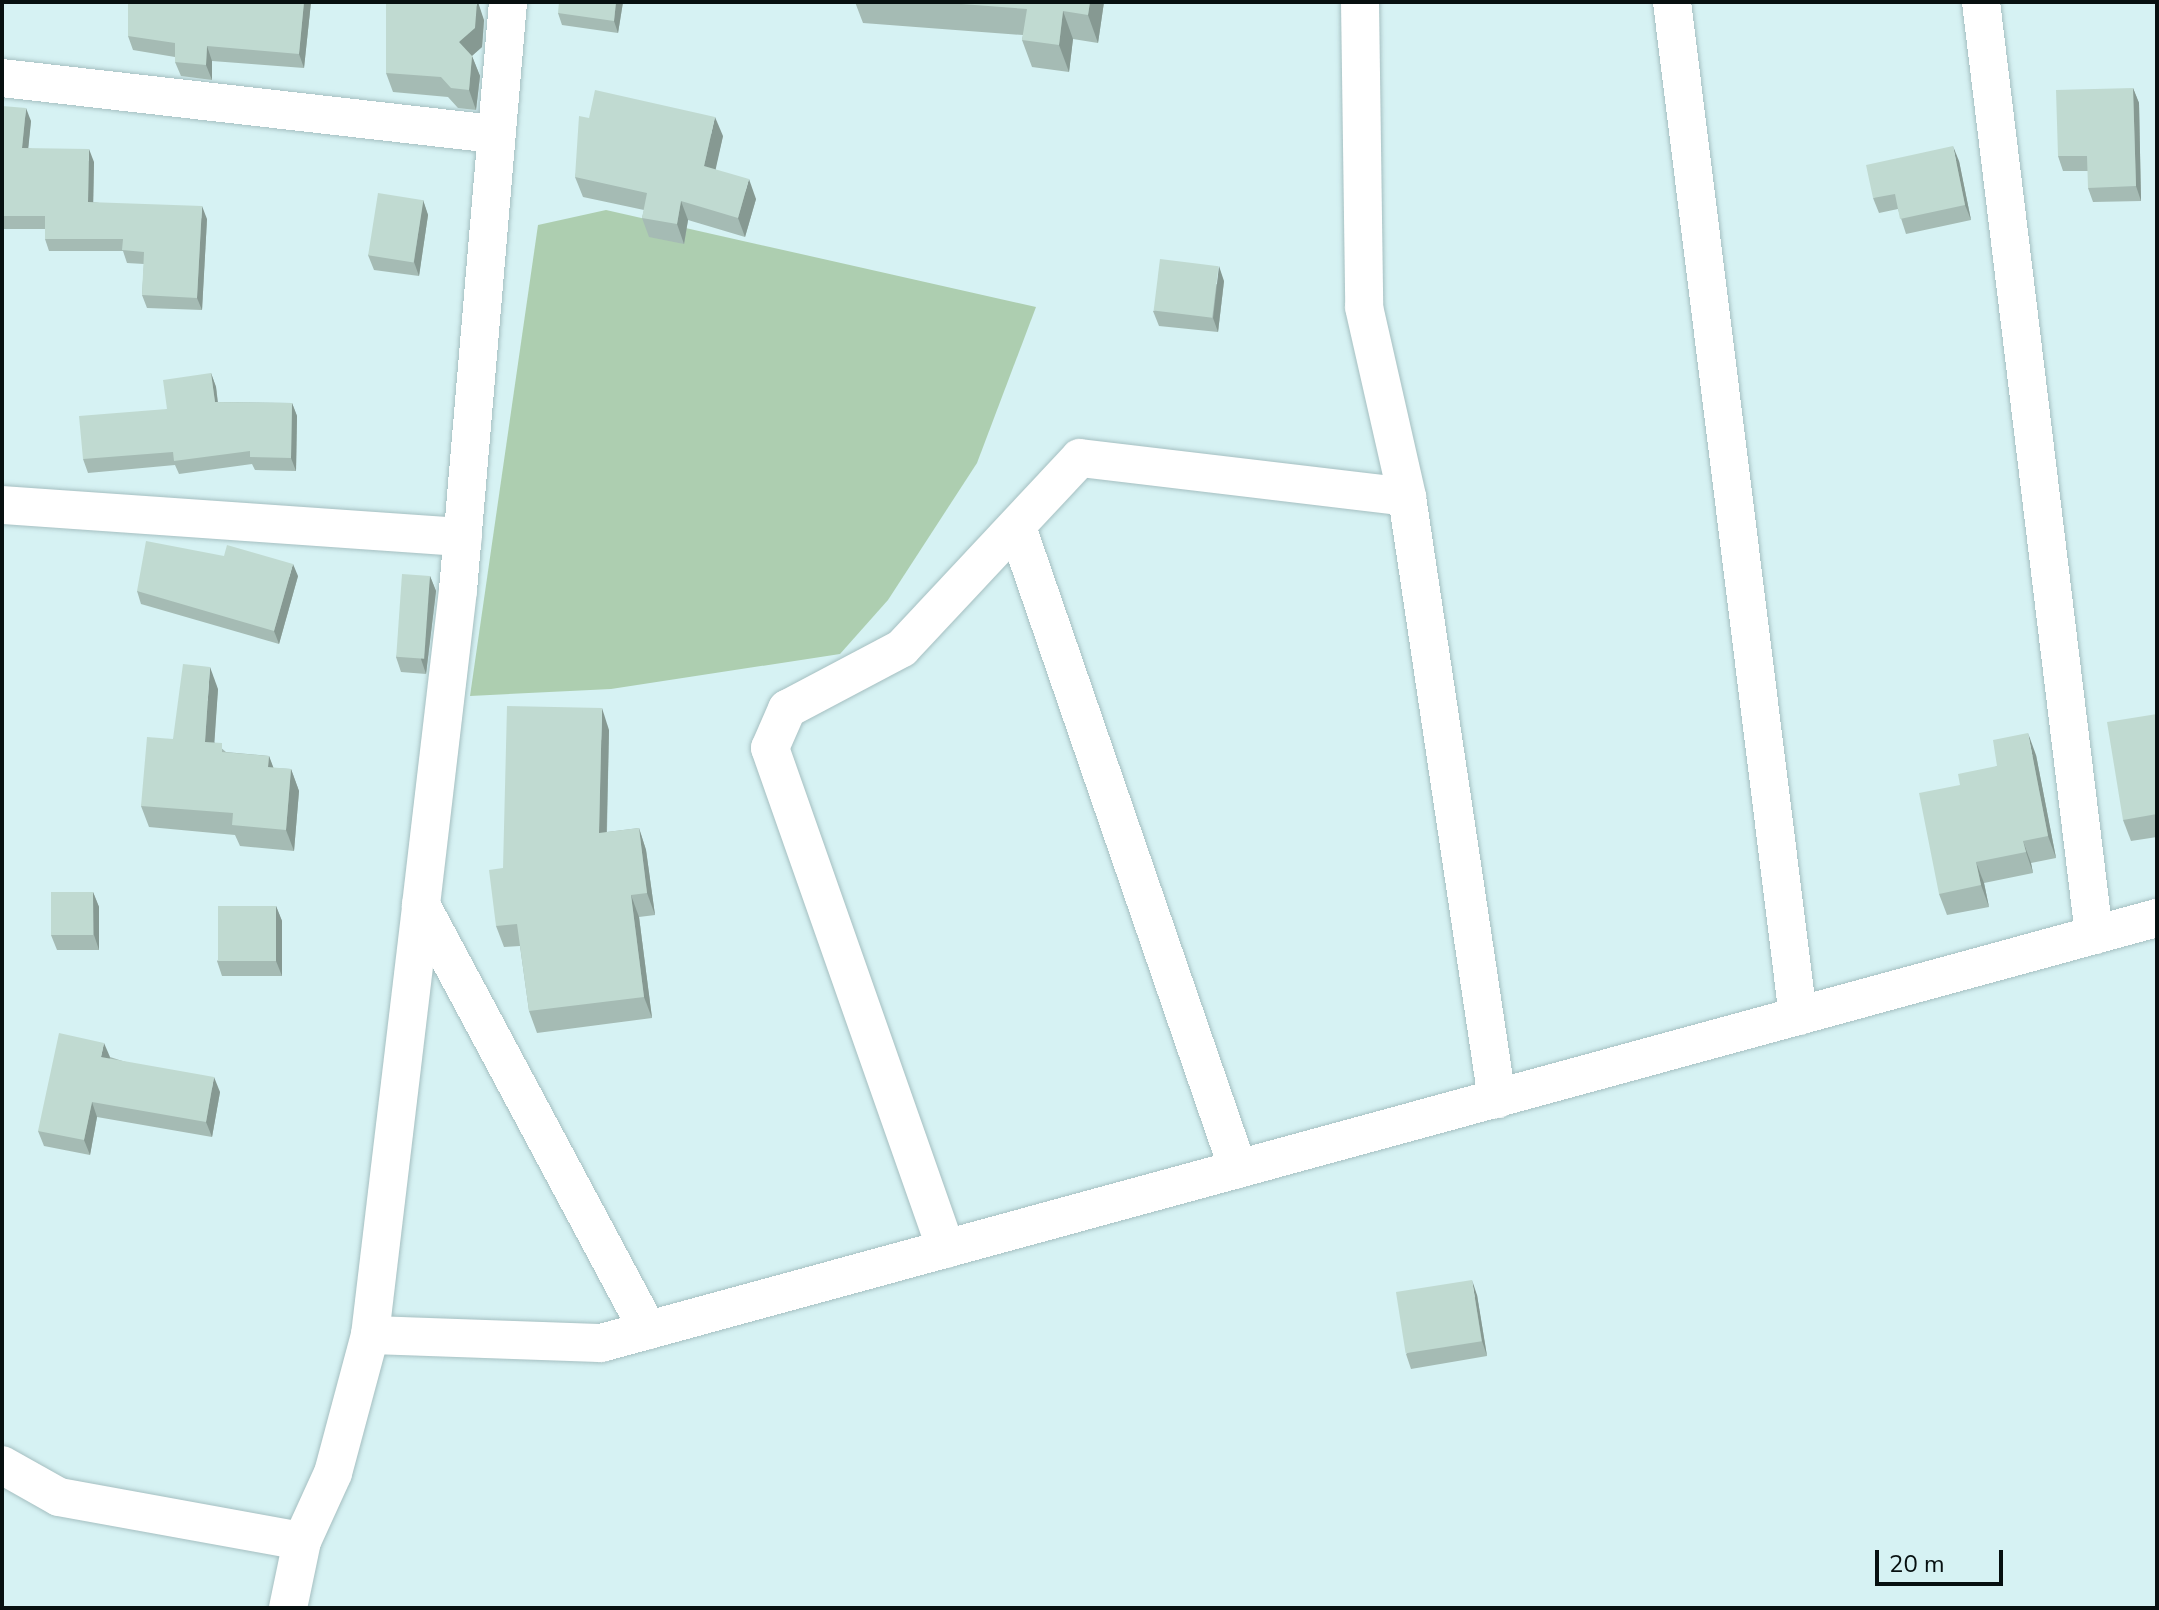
<!DOCTYPE html>
<html>
<head>
<meta charset="utf-8">
<style>
	body { margin:0 }
	#map { position:relative; width:2159px; height:1610px; overflow:hidden; background:#d6f2f3; font-family:"Nunito Sans",sans-serif }
	div>[style] { position:absolute }
	.green>* { inset:0; background:#adceb0 }
	.roads { filter:drop-shadow(0 0 2px #a5bfc1) drop-shadow(0 0 2px #a5bfc1) }
	.street>* { height:38px; margin:-19px; padding:0 19px; transform-origin:19px; border-radius:19px; background:#fff }
	.wall>* { inset:0; background:#a5bbb4 }
	.shaded-wall>* { inset:0; background:#869992 }
	.building>* { inset:0; background:#c0dad1; transform-origin:0 0 }
	span { translate:-50% -50%; white-space:nowrap; text-align:center; line-height:1.15; -webkit-text-stroke:7px #d6f2f3; paint-order:stroke }
	.frame { position:absolute; inset:0; border:4px solid #071010; pointer-events:none }
	.scale { position:absolute; left:1875px; top:1550px; width:128px; height:36px; box-sizing:border-box; border:4px solid #071010; border-top:0; padding-left:10px; font-size:24px; line-height:28px; white-space:nowrap; color:#071010; -webkit-text-stroke:6px #d6f2f3; paint-order:stroke }
</style>
</head>
<body>
<div id="map">
	<div class="green">
		<div style="clip-path:polygon(606px 210px,1036px 307px,977px 463px,888px 600px,840px 654px,611px 689px,470px 696px,538px 225px)"></div>
	</div>
	<div class="roads">
		<div class="street">
			<div style="left:1360px;top:2px;width:305px;rotate:89.2deg"></div>
			<div style="left:1364px;top:307px;width:195px;rotate:77.2deg"></div>
			<div style="left:1407px;top:497px;width:609px;rotate:81.5deg"></div>
			<div style="left:1672px;top:2px;width:1022px;rotate:82.92deg"></div>
			<div style="left:1981px;top:2px;width:940px;rotate:83.09deg"></div>
			<div style="left:2px;top:78px;width:497px;rotate:6.5deg"></div>
			<div style="left:2px;top:505px;width:462px;rotate:4deg"></div>
			<div style="left:1018px;top:530px;width:676px;rotate:71deg"></div>
			<div style="left:421px;top:905px;width:482px;rotate:61.9deg"></div>
			<div style="left:946px;top:1249px;width:531px;rotate:-109.36deg"></div>
			<div style="left:770px;top:748px;width:43px;rotate:-66.4deg"></div>
			<div style="left:787px;top:709px;width:130px;rotate:-27.9deg"></div>
			<div style="left:902px;top:648px;width:260px;rotate:-46.9deg"></div>
			<div style="left:1080px;top:458px;width:329px;rotate:6.8deg"></div>
			<div style="left:370px;top:1335px;width:231px;rotate:2deg"></div>
			<div style="left:601px;top:1343px;width:1613px;rotate:-15.28deg"></div>
			<div style="left:2px;top:1465px;width:65px;rotate:29.3deg"></div>
			<div style="left:59px;top:1497px;width:247px;rotate:10.3deg"></div>
			<div style="left:302px;top:1541px;width:75px;rotate:-65.5deg"></div>
			<div style="left:333px;top:1473px;width:143px;rotate:-75deg"></div>
			<div style="left:370px;top:1335px;width:433px;rotate:-83.2deg"></div>
			<div style="left:421px;top:905px;width:317px;rotate:-83.3deg"></div>
			<div style="left:458px;top:590px;width:590px;rotate:-85.14deg"></div>
			<div style="left:288px;top:1608px;width:68px;rotate:-78.2deg"></div>
		</div>
	</div>
	<div class="wall">
		<div style="clip-path:polygon(128px 2px,311px 2px,304px 68px,212px 61px,212px 80px,181px 76px,175px 62px,175px 57px,133px 50px,128px 36px)"></div>
		<div style="clip-path:polygon(623px 2px,618px 33px,562px 25px,558px 13px)"></div>
		<div style="clip-path:polygon(855px 2px,1104px 2px,1098px 43px,1073px 39px,1069px 72px,1032px 67px,1022px 40px,1023px 35px,863px 23px)"></div>
		<div style="clip-path:polygon(484px 20px,482px 47px,472px 56px,480px 76px,476px 110px,458px 108px,448px 97px,393px 92px,386px 73px)"></div>
		<div style="clip-path:polygon(2133px 88px,2139px 103px,2141px 201px,2093px 202px,2088px 188px,2088px 171px,2063px 171px,2058px 156px)"></div>
		<div style="clip-path:polygon(2px 106px,31px 121px,28px 148px,94px 162px,93px 202px,207px 219px,202px 310px,147px 308px,142px 295px,144px 264px,127px 263px,123px 251px,49px 251px,45px 239px,45px 229px,2px 229px)"></div>
		<div style="clip-path:polygon(589px 118px,723px 136px,715px 169px,756px 199px,745px 237px,688px 220px,684px 244px,649px 237px,642px 218px,644px 210px,583px 197px,575px 177px)"></div>
		<div style="clip-path:polygon(1959px 161px,1971px 220px,1906px 234px,1898px 209px,1879px 213px,1873px 198px)"></div>
		<div style="clip-path:polygon(423px 200px,428px 215px,419px 276px,374px 270px,368px 255px)"></div>
		<div style="clip-path:polygon(1224px 281px,1218px 332px,1159px 326px,1153px 311px)"></div>
		<div style="clip-path:polygon(211px 373px,216px 387px,218px 402px,292px 403px,297px 416px,296px 471px,255px 470px,252px 464px,179px 474px,175px 465px,88px 473px,83px 459px,167px 409px)"></div>
		<div style="clip-path:polygon(298px 576px,279px 644px,141px 604px,137px 591px)"></div>
		<div style="clip-path:polygon(430px 576px,436px 591px,426px 674px,401px 672px,396px 657px)"></div>
		<div style="clip-path:polygon(218px 689px,214px 742px,226px 752px,269px 756px,273px 768px,291px 769px,299px 791px,294px 851px,240px 846px,235px 835px,149px 827px,141px 806px,173px 739px)"></div>
		<div style="clip-path:polygon(2157px 714px,2157px 837px,2131px 841px,2123px 820px)"></div>
		<div style="clip-path:polygon(609px 730px,607px 832px,639px 828px,646px 850px,655px 915px,639px 917px,652px 1018px,537px 1033px,529px 1011px,520px 946px,504px 947px,496px 926px,503px 868px)"></div>
		<div style="clip-path:polygon(2036px 755px,2056px 858px,2031px 863px,2033px 873px,1984px 883px,1989px 907px,1947px 915px,1939px 894px,1960px 785px,1997px 766px)"></div>
		<div style="clip-path:polygon(93px 892px,99px 907px,99px 950px,57px 950px,51px 935px)"></div>
		<div style="clip-path:polygon(276px 906px,282px 921px,282px 976px,222px 976px,217px 961px)"></div>
		<div style="clip-path:polygon(110px 1057px,220px 1092px,212px 1137px,97px 1117px,90px 1155px,44px 1146px,38px 1131px)"></div>
		<div style="clip-path:polygon(1477px 1295px,1487px 1356px,1411px 1369px,1406px 1354px)"></div>
	</div>
	<div class="shaded-wall">
		<div style="clip-path:polygon(304px 2px,311px 2px,304px 68px,299px 54px)"></div>
		<div style="clip-path:polygon(478px 2px,484px 20px,482px 47px,466px 61px,459px 42px)"></div>
		<div style="clip-path:polygon(616px 2px,623px 2px,618px 33px,614px 21px)"></div>
		<div style="clip-path:polygon(1090px 2px,1104px 2px,1098px 43px,1088px 15px)"></div>
		<div style="clip-path:polygon(1063px 11px,1073px 39px,1069px 72px,1059px 45px)"></div>
		<div style="clip-path:polygon(207px 46px,212px 61px,212px 80px,206px 65px)"></div>
		<div style="clip-path:polygon(472px 56px,480px 76px,476px 110px,469px 90px)"></div>
		<div style="clip-path:polygon(2133px 88px,2139px 103px,2141px 201px,2136px 186px)"></div>
		<div style="clip-path:polygon(26px 108px,31px 121px,27px 161px,22px 148px)"></div>
		<div style="clip-path:polygon(715px 117px,723px 136px,712px 186px,704px 166px)"></div>
		<div style="clip-path:polygon(1953px 146px,1959px 161px,1971px 220px,1965px 205px)"></div>
		<div style="clip-path:polygon(89px 149px,94px 162px,93px 214px,88px 202px)"></div>
		<div style="clip-path:polygon(749px 179px,756px 199px,745px 237px,738px 218px)"></div>
		<div style="clip-path:polygon(423px 200px,428px 215px,419px 276px,414px 262px)"></div>
		<div style="clip-path:polygon(681px 201px,688px 220px,684px 244px,677px 224px)"></div>
		<div style="clip-path:polygon(202px 206px,207px 219px,202px 310px,197px 298px)"></div>
		<div style="clip-path:polygon(1219px 266px,1224px 281px,1218px 332px,1213px 318px)"></div>
		<div style="clip-path:polygon(211px 373px,216px 387px,219px 415px,215px 402px)"></div>
		<div style="clip-path:polygon(292px 403px,297px 416px,296px 471px,291px 458px)"></div>
		<div style="clip-path:polygon(293px 564px,298px 576px,279px 644px,274px 631px)"></div>
		<div style="clip-path:polygon(430px 576px,436px 591px,426px 674px,421px 659px)"></div>
		<div style="clip-path:polygon(210px 667px,218px 689px,213px 763px,205px 742px)"></div>
		<div style="clip-path:polygon(602px 708px,609px 730px,606px 855px,599px 833px)"></div>
		<div style="clip-path:polygon(2028px 733px,2036px 755px,2056px 858px,2048px 836px)"></div>
		<div style="clip-path:polygon(269px 756px,277px 777px,268px 767px)"></div>
		<div style="clip-path:polygon(291px 769px,299px 791px,294px 851px,286px 830px)"></div>
		<div style="clip-path:polygon(639px 828px,646px 850px,655px 915px,647px 893px)"></div>
		<div style="clip-path:polygon(2023px 841px,2031px 863px,2033px 873px,2026px 852px)"></div>
		<div style="clip-path:polygon(1976px 862px,1984px 883px,1989px 907px,1981px 885px)"></div>
		<div style="clip-path:polygon(93px 892px,99px 907px,99px 950px,94px 935px)"></div>
		<div style="clip-path:polygon(631px 895px,639px 917px,652px 1018px,644px 997px)"></div>
		<div style="clip-path:polygon(276px 906px,282px 921px,282px 976px,276px 961px)"></div>
		<div style="clip-path:polygon(104px 1043px,110px 1057px,107px 1072px,101px 1057px)"></div>
		<div style="clip-path:polygon(214px 1077px,220px 1092px,212px 1137px,206px 1122px)"></div>
		<div style="clip-path:polygon(92px 1102px,97px 1117px,90px 1155px,84px 1140px)"></div>
		<div style="clip-path:polygon(1472px 1280px,1477px 1295px,1487px 1356px,1482px 1341px)"></div>
	</div>
	<div class="building">
		<div style="clip-path:polygon(128px 2px,304px 2px,299px 54px,207px 46px,206px 65px,175px 62px,175px 43px,128px 36px)"></div>
		<div style="clip-path:polygon(386px 2px,477px 2px,475px 28px,459px 42px,472px 56px,469px 90px,451px 88px,441px 77px,386px 73px)"></div>
		<div style="clip-path:polygon(559px 2px,616px 2px,614px 21px,558px 13px)"></div>
		<div style="clip-path:polygon(935px 2px,1090px 2px,1088px 15px,1063px 11px,1059px 45px,1022px 40px,1027px 9px)"></div>
		<div style="clip-path:polygon(2133px 88px,2136px 186px,2088px 188px,2087px 156px,2058px 156px,2056px 90px)"></div>
		<div style="clip-path:polygon(595px 90px,715px 117px,704px 166px,749px 179px,738px 218px,681px 201px,677px 224px,642px 218px,647px 193px,575px 177px,579px 116px,589px 118px)"></div>
		<div style="clip-path:polygon(2px 106px,26px 108px,22px 148px,89px 149px,88px 202px,202px 206px,197px 298px,142px 295px,144px 252px,122px 250px,123px 239px,45px 239px,45px 216px,2px 216px)"></div>
		<div style="clip-path:polygon(1953px 146px,1965px 205px,1900px 219px,1895px 194px,1873px 198px,1866px 165px)"></div>
		<div style="left:378px;top:193px;width:46px;height:63px;rotate:9deg"></div>
		<div style="left:1160px;top:259px;width:59px;height:52px;rotate:7deg"></div>
		<div style="clip-path:polygon(211px 373px,215px 402px,292px 403px,291px 458px,250px 457px,250px 451px,174px 461px,173px 452px,83px 459px,79px 416px,167px 409px,163px 380px)"></div>
		<div style="clip-path:polygon(146px 541px,224px 556px,227px 545px,293px 564px,274px 631px,137px 591px)"></div>
		<div style="left:402px;top:574px;width:28px;height:83px;rotate:4deg"></div>
		<div style="clip-path:polygon(183px 664px,210px 667px,205px 742px,222px 743px,222px 752px,269px 756px,268px 767px,291px 769px,286px 830px,232px 825px,233px 813px,141px 806px,147px 737px,173px 739px)"></div>
		<div style="clip-path:polygon(507px 706px,602px 708px,599px 833px,639px 828px,647px 893px,631px 895px,644px 997px,529px 1011px,517px 924px,496px 926px,489px 870px,503px 868px)"></div>
		<div style="clip-path:polygon(2157px 714px,2157px 814px,2123px 820px,2107px 722px)"></div>
		<div style="clip-path:polygon(2028px 733px,2048px 836px,2023px 841px,2026px 852px,1976px 862px,1981px 885px,1939px 894px,1919px 793px,1960px 785px,1958px 774px,1997px 766px,1993px 740px)"></div>
		<div style="left:51px;top:892px;width:42px;height:43px"></div>
		<div style="left:218px;top:906px;width:58px;height:55px"></div>
		<div style="clip-path:polygon(59px 1033px,104px 1043px,101px 1057px,214px 1077px,206px 1122px,92px 1102px,84px 1140px,38px 1131px)"></div>
		<div style="left:1472px;top:1280px;width:62px;height:77px;rotate:81deg"></div>
	</div>
	<div class="frame"></div>
	<div class="scale">20 m</div>
</div>
</body>
</html>
